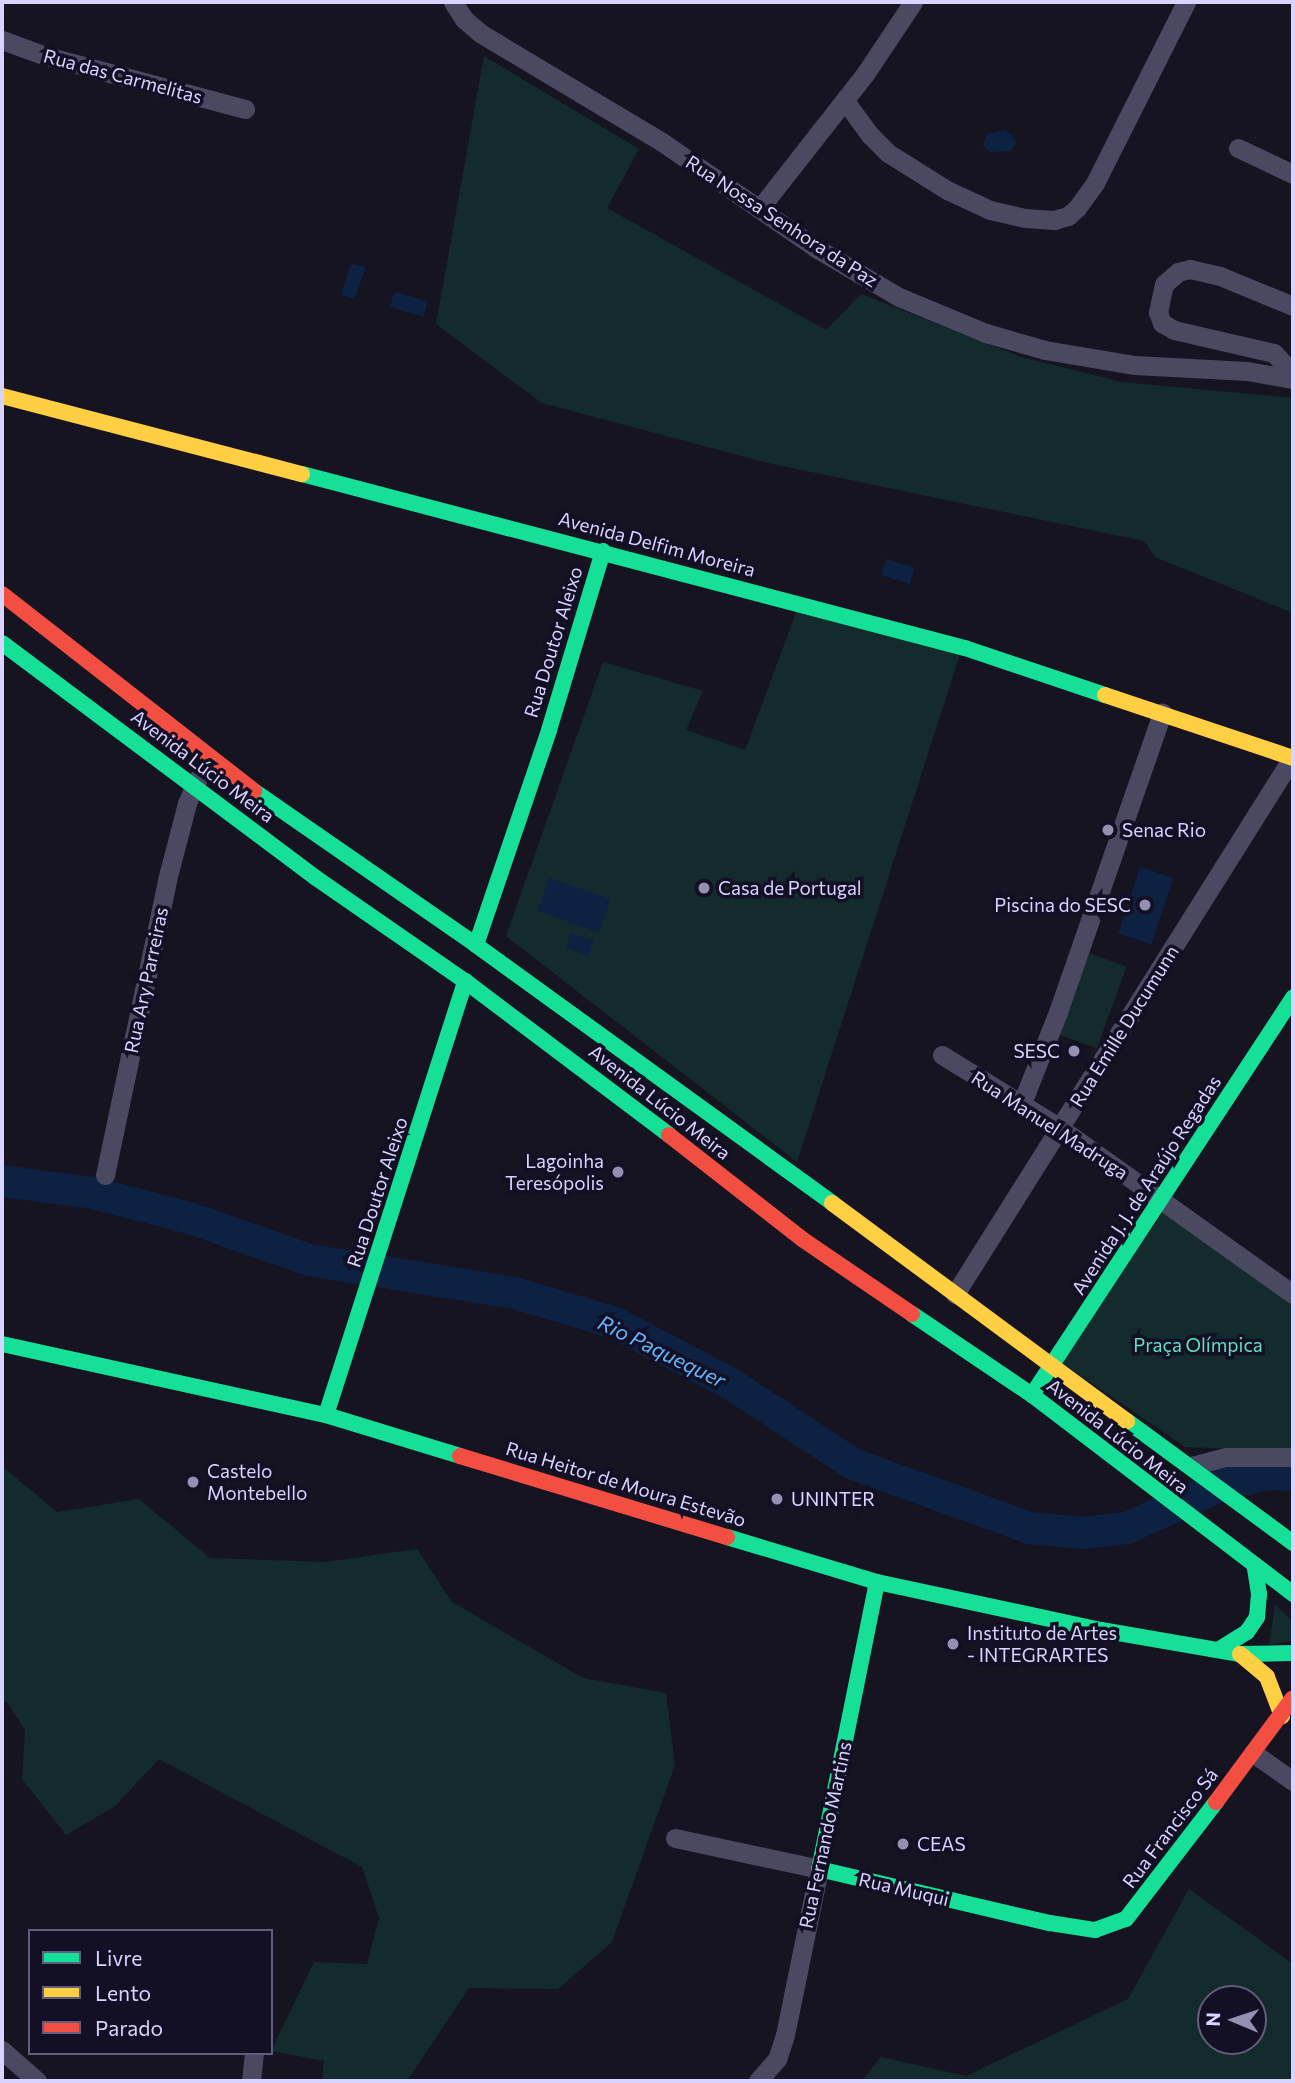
<!DOCTYPE html>
<html>
<head>
<meta charset="utf-8">
<style>
	body { margin:0 }
	#map { position:relative; width:1295px; height:2083px; overflow:hidden; background:#161420; font-family:Commissioner,sans-serif }
	div>[style] { position:absolute }
	.green>* { inset:0; background:#132b2c; transform-origin:0 0 }
	.water>* { inset:0; background:#0d2143; transform-origin:0 0 }
	.river>* { height:32px; margin:-16px; padding:0 16px; transform-origin:16px; border-radius:16px; background:#0d2143 }
	.street>* { height:19px; margin:-9.5px; padding:0 9.5px; transform-origin:9.5px; border-radius:9.5px; background:#4a4961 }
	.fast>* { height:16px; margin:-8px; padding:0 8px; transform-origin:8px; border-radius:8px; background:#16e098 }
	.slow>* { height:16px; margin:-8px; padding:0 8px; transform-origin:8px; border-radius:8px; background:#ffcf43 }
	.jam>* { height:16px; margin:-8px; padding:0 8px; transform-origin:8px; border-radius:8px; background:#f24e42 }
	.dots>* { width:19px; height:19px; translate:-50% -50%; box-sizing:border-box; border:4px solid #130f25; border-radius:50% }
	span { translate:-50% -50%; white-space:nowrap; text-align:center; line-height:1.15; -webkit-text-stroke:7px #130f25; paint-order:stroke }
	.street-label { font-size:19px; color:#d8d3ff }
	.poi-label { font-size:19px; color:#d8d3ff }
	.left { translate:0 -50%; text-align:left }
	.right { translate:-100% -50%; text-align:right }
	.park-label { font-size:19px; color:#5ee0bf }
	.water-label { font-size:21px; color:#61b6ff; font-style:italic }
	.frame { position:absolute; inset:0; border:4px solid #d8d3ff; pointer-events:none }
	.legend { position:absolute; left:28px; top:1929px; width:245px; height:126px; box-sizing:border-box; background:#130f25; border:2px solid #625d7c; margin:0; padding:9px 12px; list-style:none; font-size:21px; color:#d8d3ff }
	.legend li { display:flex; align-items:center; gap:14px; height:35px }
	.legend b { width:35px; border:2px solid #625d7c }
	.north { position:absolute; left:1197px; top:1985px; width:70px; height:70px; box-sizing:border-box; background:#130f25; border:2px solid #625d7c; border-radius:50%; rotate:272deg; font-size:19px; font-weight:700; line-height:28px; text-align:center; color:#d8d3ff }
	.north::after { content:''; display:block; margin:auto; width:24px; height:32px; background:#9490b1; clip-path:polygon(50% 0,100% 100%,50% 72%,0 100%) }
</style>
</head>
<body>
<div id="map">
	<div class="green">
		<div style="clip-path:polygon(484px 56px,639px 149px,607px 208px,826px 330px,861px 294px,1021px 357px,1122px 382px,1293px 398px,1293px 613px,1155px 557px,1144px 541px,768px 463px,542px 403px,436px 324px)"></div>
		<div style="clip-path:polygon(797px 610px,960px 654px,797px 1162px,506px 936px,603px 662px,703px 691px,686px 730px,745px 750px)"></div>
		<div style="left:1089px;top:953px;width:40px;height:87px;rotate:20deg"></div>
		<div style="clip-path:polygon(1162px 1213px,1293px 1302px,1293px 1451px,1185px 1447px,1061px 1362px)"></div>
		<div style="clip-path:polygon(2px 1466px,57px 1512px,139px 1499px,210px 1558px,325px 1562px,417px 1549px,452px 1602px,583px 1678px,666px 1693px,675px 1765px,612px 1942px,558px 1989px,469px 1988px,407px 2081px,322px 2081px,324px 2061px,271px 2051px,314px 1962px,367px 1964px,379px 1918px,362px 1867px,159px 1759px,115px 1806px,66px 1835px,22px 1779px,25px 1730px,7px 1702px,2px 1702px)"></div>
		<div style="clip-path:polygon(1275px 1604px,1293px 1622px,1293px 1641px,1269px 1645px)"></div>
		<div style="clip-path:polygon(evenodd,1189px 1889px,1293px 1964px,1293px 2081px,862px 2081px,881px 2057px,966px 2076px,1128px 1999px,1189px 1889px,1211px 1999px,1253px 1999px,1253px 2041px,1211px 2041px,1211px 1999px)"></div>
	</div>
	<div class="water">
		<div style="clip-path:polygon(1005px 130px,1014px 137px,1016px 143px,1011px 151px,991px 152px,983px 146px,987px 134px)"></div>
		<div style="clip-path:polygon(351px 264px,366px 267px,354px 299px,341px 295px)"></div>
		<div style="left:394px;top:292px;width:35px;height:16px;rotate:15deg"></div>
		<div style="left:886px;top:559px;width:30px;height:17px;rotate:17deg"></div>
		<div style="left:1140px;top:867px;width:35px;height:70px;rotate:18deg"></div>
		<div style="left:549px;top:878px;width:65px;height:35px;rotate:19deg"></div>
		<div style="left:571px;top:933px;width:24px;height:16px;rotate:19deg"></div>
	</div>
	<div class="river">
		<div style="left:2px;top:1181px;width:92px;rotate:7.5deg"></div>
		<div style="left:93px;top:1193px;width:100px;rotate:14.5deg"></div>
		<div style="left:190px;top:1218px;width:126px;rotate:19.4deg"></div>
		<div style="left:309px;top:1260px;width:209px;rotate:9.1deg"></div>
		<div style="left:515px;top:1293px;width:104px;rotate:16.7deg"></div>
		<div style="left:615px;top:1323px;width:131px;rotate:27.7deg"></div>
		<div style="left:731px;top:1384px;width:146px;rotate:33.3deg"></div>
		<div style="left:853px;top:1464px;width:188px;rotate:19.9deg"></div>
		<div style="left:1030px;top:1528px;width:53px;rotate:5.4deg"></div>
		<div style="left:1083px;top:1533px;width:44px;rotate:-6.5deg"></div>
		<div style="left:1127px;top:1528px;width:104px;rotate:-24.4deg"></div>
		<div style="left:1222px;top:1485px;width:46px;rotate:-13.7deg"></div>
		<div style="left:1267px;top:1474px;width:26px;rotate:2deg"></div>
	</div>
	<div class="street">
		<div style="left:453px;top:2px;width:20px;rotate:57deg"></div>
		<div style="left:464px;top:19px;width:21px;rotate:41deg"></div>
		<div style="left:480px;top:33px;width:212px;rotate:30.9deg"></div>
		<div style="left:662px;top:142px;width:187px;rotate:34.5deg"></div>
		<div style="left:816px;top:248px;width:96px;rotate:30.6deg"></div>
		<div style="left:899px;top:297px;width:94px;rotate:22.5deg"></div>
		<div style="left:986px;top:333px;width:61px;rotate:16.1deg"></div>
		<div style="left:1045px;top:350px;width:91px;rotate:9.5deg"></div>
		<div style="left:1135px;top:365px;width:112px;rotate:3.1deg"></div>
		<div style="left:1247px;top:371px;width:47px;rotate:9.9deg"></div>
		<div style="left:2px;top:40px;width:47px;rotate:20deg"></div>
		<div style="left:46px;top:56px;width:206px;rotate:14.9deg"></div>
		<div style="left:845px;top:101px;width:42px;rotate:53.7deg"></div>
		<div style="left:870px;top:135px;width:25px;rotate:45deg"></div>
		<div style="left:888px;top:153px;width:70px;rotate:32.1deg"></div>
		<div style="left:947px;top:190px;width:47px;rotate:24.9deg"></div>
		<div style="left:990px;top:210px;width:36px;rotate:13deg"></div>
		<div style="left:1025px;top:218px;width:29px;rotate:4deg"></div>
		<div style="left:1054px;top:220px;width:15px;rotate:-16deg"></div>
		<div style="left:1068px;top:216px;width:12px;rotate:-42deg"></div>
		<div style="left:1077px;top:208px;width:31px;rotate:-54deg"></div>
		<div style="left:1095px;top:183px;width:203px;rotate:-63.3deg"></div>
		<div style="left:1238px;top:148px;width:61px;rotate:25.3deg"></div>
		<div style="left:760px;top:208px;width:170px;rotate:-51.9deg"></div>
		<div style="left:865px;top:74px;width:87px;rotate:-56.3deg"></div>
		<div style="left:1293px;top:306px;width:79px;rotate:-157.7deg"></div>
		<div style="left:1220px;top:276px;width:31px;rotate:-167deg"></div>
		<div style="left:1190px;top:269px;width:12px;rotate:166deg"></div>
		<div style="left:1178px;top:272px;width:18px;rotate:139deg"></div>
		<div style="left:1164px;top:284px;width:29px;rotate:102deg"></div>
		<div style="left:1158px;top:312px;width:12px;rotate:70deg"></div>
		<div style="left:1162px;top:323px;width:14px;rotate:30deg"></div>
		<div style="left:1174px;top:330px;width:103px;rotate:13deg"></div>
		<div style="left:1274px;top:353px;width:28px;rotate:48deg"></div>
		<div style="left:942px;top:1055px;width:139px;rotate:31.7deg"></div>
		<div style="left:1060px;top:1128px;width:286px;rotate:35.5deg"></div>
		<div style="left:1022px;top:1103px;width:98px;rotate:-68.4deg"></div>
		<div style="left:1058px;top:1012px;width:317px;rotate:-70.8deg"></div>
		<div style="left:105px;top:1175px;width:301px;rotate:-78.1deg"></div>
		<div style="left:167px;top:880px;width:80px;rotate:-75.4deg"></div>
		<div style="left:187px;top:803px;width:27px;rotate:-66deg"></div>
		<div style="left:955px;top:1294px;width:633px;rotate:-57.84deg"></div>
		<div style="left:1192px;top:1466px;width:35px;rotate:-15deg"></div>
		<div style="left:1226px;top:1457px;width:67px"></div>
		<div style="left:1253px;top:1753px;width:49px;rotate:35deg"></div>
		<div style="left:675px;top:1838px;width:147px;rotate:12.1deg"></div>
		<div style="left:819px;top:1869px;width:169px;rotate:101.6deg"></div>
		<div style="left:785px;top:2035px;width:25px;rotate:108deg"></div>
		<div style="left:777px;top:2059px;width:29px;rotate:131deg"></div>
		<div style="left:2px;top:2050px;width:47px;rotate:41.5deg"></div>
		<div style="left:251px;top:2081px;width:28px;rotate:-84deg"></div>
	</div>
	<div class="fast">
		<div style="left:302px;top:474px;width:685px;rotate:14.71deg"></div>
		<div style="left:965px;top:648px;width:148px;rotate:18.6deg"></div>
		<div style="left:2px;top:643px;width:392px;rotate:36.8deg"></div>
		<div style="left:316px;top:878px;width:181px;rotate:34.7deg"></div>
		<div style="left:465px;top:981px;width:256px;rotate:37deg"></div>
		<div style="left:254px;top:791px;width:270px;rotate:34.7deg"></div>
		<div style="left:476px;top:945px;width:440px;rotate:35.9deg"></div>
		<div style="left:476px;top:945px;width:227px;rotate:-71.2deg"></div>
		<div style="left:549px;top:730px;width:187px;rotate:-73.2deg"></div>
		<div style="left:912px;top:1314px;width:145px;rotate:34deg"></div>
		<div style="left:1032px;top:1395px;width:328px;rotate:37.3deg"></div>
		<div style="left:2px;top:1344px;width:332px;rotate:12.4deg"></div>
		<div style="left:326px;top:1415px;width:140px;rotate:17deg"></div>
		<div style="left:1032px;top:1395px;width:476px;rotate:-56.7deg"></div>
		<div style="left:326px;top:1415px;width:456px;rotate:-72.2deg"></div>
		<div style="left:1127px;top:1421px;width:206px;rotate:36.3deg"></div>
		<div style="left:727px;top:1537px;width:157px;rotate:16.7deg"></div>
		<div style="left:877px;top:1582px;width:229px;rotate:12.1deg"></div>
		<div style="left:1101px;top:1630px;width:141px;rotate:9.8deg"></div>
		<div style="left:1240px;top:1654px;width:53px;rotate:-1.1deg"></div>
		<div style="left:877px;top:1582px;width:293px;rotate:101.4deg"></div>
		<div style="left:819px;top:1869px;width:237px;rotate:13.2deg"></div>
		<div style="left:1050px;top:1923px;width:46px;rotate:8.8deg"></div>
		<div style="left:1095px;top:1930px;width:33px;rotate:-20deg"></div>
		<div style="left:1126px;top:1919px;width:148px;rotate:-52.4deg"></div>
		<div style="left:1218px;top:1650px;width:34px;rotate:-32deg"></div>
		<div style="left:1247px;top:1632px;width:18px;rotate:-56deg"></div>
		<div style="left:1257px;top:1617px;width:23px;rotate:-85deg"></div>
		<div style="left:1259px;top:1594px;width:30px;rotate:-99deg"></div>
	</div>
	<div class="slow">
		<div style="left:2px;top:396px;width:310px;rotate:14.6deg"></div>
		<div style="left:1105px;top:695px;width:198px;rotate:18.5deg"></div>
		<div style="left:832px;top:1203px;width:367px;rotate:36.5deg"></div>
		<div style="left:1240px;top:1654px;width:35px;rotate:40deg"></div>
		<div style="left:1267px;top:1677px;width:42px;rotate:69deg"></div>
	</div>
	<div class="jam">
		<div style="left:2px;top:594px;width:320px;rotate:38deg"></div>
		<div style="left:669px;top:1135px;width:169px;rotate:38deg"></div>
		<div style="left:802px;top:1239px;width:133px;rotate:34.3deg"></div>
		<div style="left:460px;top:1456px;width:279px;rotate:16.9deg"></div>
		<div style="left:1216px;top:1802px;width:129px;rotate:-53.5deg"></div>
	</div>
	<div class="dots">
		<div style="left:1108px;top:830px;background:#9490b1"></div>
		<div style="left:704px;top:888px;background:#9490b1"></div>
		<div style="left:1145px;top:905px;background:#9490b1"></div>
		<div style="left:1074px;top:1051px;background:#9490b1"></div>
		<div style="left:618px;top:1172px;background:#9490b1"></div>
		<div style="left:193px;top:1482px;background:#9490b1"></div>
		<div style="left:777px;top:1499px;background:#9490b1"></div>
		<div style="left:953px;top:1644px;background:#9490b1"></div>
		<div style="left:903px;top:1844px;background:#9490b1"></div>
	</div>
	<div class="street-label">
		<span style="left:123px;top:76px;rotate:15deg">Rua das Carmelitas</span>
		<span style="left:782px;top:221px;rotate:33deg">Rua Nossa Senhora da Paz</span>
		<span style="left:657px;top:544px;rotate:15deg">Avenida Delfim Moreira</span>
		<span style="left:553px;top:642px;rotate:-73deg">Rua Doutor Aleixo</span>
		<span style="left:203px;top:766px;rotate:37deg">Avenida Lúcio Meira</span>
		<span style="left:146px;top:980px;rotate:-78deg">Rua Ary Parreiras</span>
		<span style="left:1124px;top:1026px;rotate:-58deg">Rua Emille Ducumunn</span>
		<span style="left:660px;top:1102px;rotate:38deg">Avenida Lúcio Meira</span>
		<span style="left:1050px;top:1125px;rotate:33deg">Rua Manuel Madruga</span>
		<span style="left:1146px;top:1185px;rotate:-57deg">Avenida J. J. de Araújo Regadas</span>
		<span style="left:377px;top:1192px;rotate:-72deg">Rua Doutor Aleixo</span>
		<span style="left:1118px;top:1436px;rotate:38deg">Avenida Lúcio Meira</span>
		<span style="left:626px;top:1484px;rotate:17deg">Rua Heitor de Moura Estevão</span>
		<span style="left:1170px;top:1828px;rotate:-53deg">Rua Francisco Sá</span>
		<span style="left:825px;top:1835px;rotate:-78deg">Rua Fernando Martins</span>
		<span style="left:904px;top:1889px;rotate:13deg">Rua Muqui</span>
	</div>
	<div class="poi-label">
		<span class="left" style="left:1122px;top:830px">Senac Rio</span>
		<span class="left" style="left:718px;top:888px">Casa de Portugal</span>
		<span class="right" style="left:1131px;top:905px">Piscina do SESC</span>
		<span class="right" style="left:1060px;top:1051px">SESC</span>
		<span class="right" style="left:604px;top:1172px">Lagoinha<br>Teresópolis</span>
		<span class="left" style="left:207px;top:1482px">Castelo<br>Montebello</span>
		<span class="left" style="left:791px;top:1499px">UNINTER</span>
		<span class="left" style="left:967px;top:1644px">Instituto de Artes<br>- INTEGRARTES</span>
		<span class="left" style="left:917px;top:1844px">CEAS</span>
	</div>
	<div class="park-label">
		<span style="left:1198px;top:1345px">Praça Olímpica</span>
	</div>
	<div class="water-label">
		<span style="left:662px;top:1351px;rotate:26deg">Rio Paquequer</span>
	</div>
	<div class="frame"></div>
	<ul class="legend">
	<li><b style="height:9px;background:#16e098"></b>Livre</li>
	<li><b style="height:9px;background:#ffcf43"></b>Lento</li>
	<li><b style="height:9px;background:#f24e42"></b>Parado</li>
	</ul>
	<div class="north">N</div>
</div>
</body>
</html>
